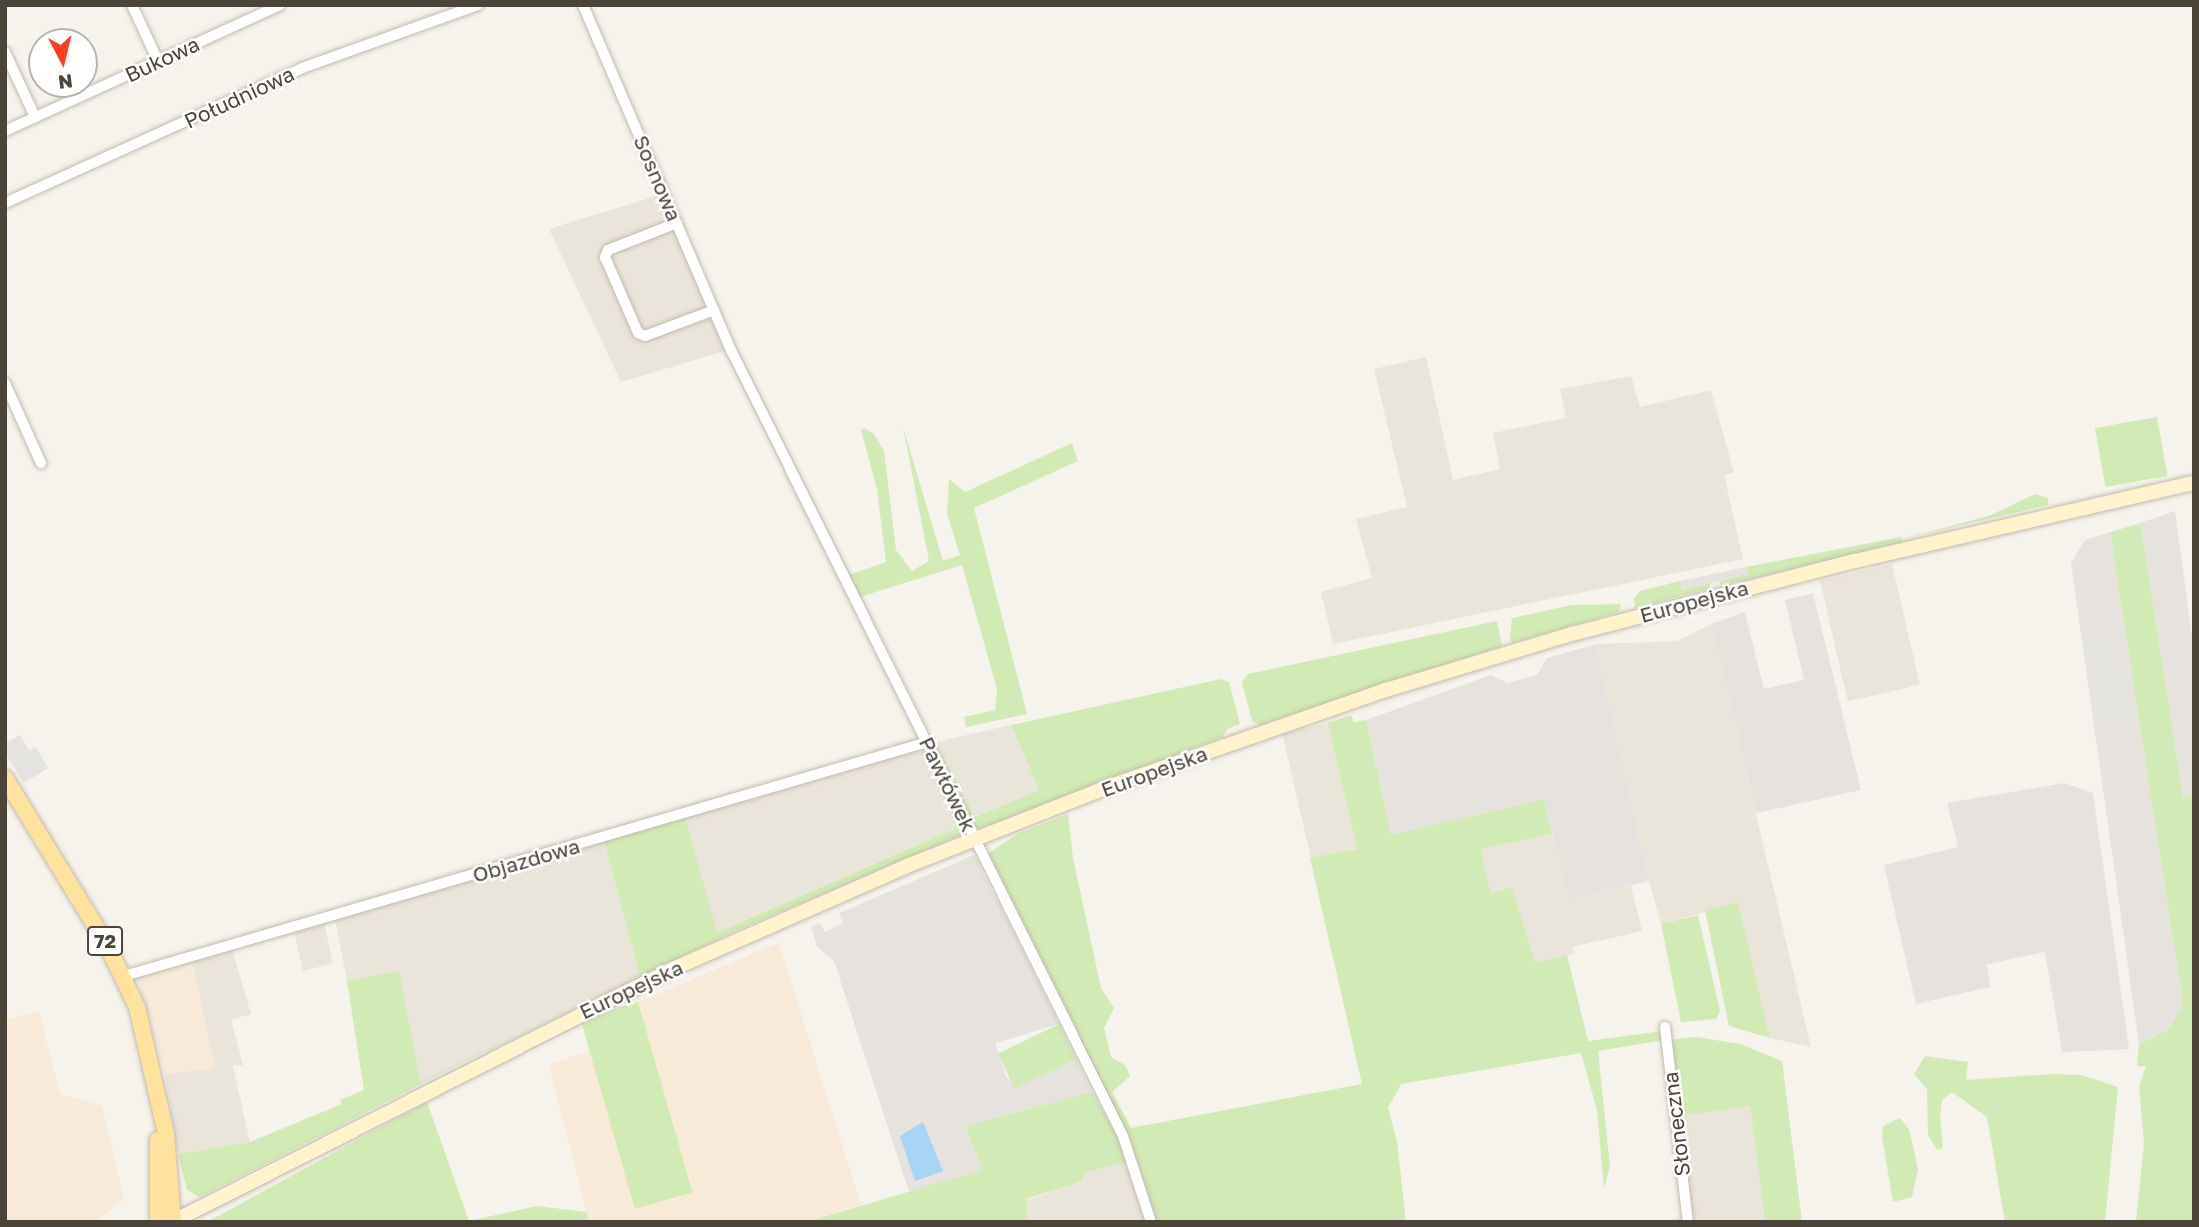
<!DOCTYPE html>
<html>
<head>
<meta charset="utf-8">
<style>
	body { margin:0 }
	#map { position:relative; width:2199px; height:1227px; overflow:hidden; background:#f6f3ec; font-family:"Golos Text",sans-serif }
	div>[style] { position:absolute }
	.residential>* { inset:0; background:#eae5da; transform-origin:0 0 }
	.commercial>* { inset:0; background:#f7ead8 }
	.industrial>* { inset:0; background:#e6e2dd }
	.green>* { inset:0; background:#d2eab5; transform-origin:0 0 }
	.parking>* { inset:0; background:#e5e3e0; transform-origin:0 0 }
	.water>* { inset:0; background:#a9d4f2 }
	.roads { filter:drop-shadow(0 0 2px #c2bbae) drop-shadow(0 0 2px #c2bbae) }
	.minor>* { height:10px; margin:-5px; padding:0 5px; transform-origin:5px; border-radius:5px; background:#fff }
	.secondary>* { height:14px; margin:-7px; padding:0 7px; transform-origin:7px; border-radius:7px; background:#fff3cd }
	.primary>* { height:16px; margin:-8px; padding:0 8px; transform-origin:8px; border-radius:8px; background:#ffe39c }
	span { translate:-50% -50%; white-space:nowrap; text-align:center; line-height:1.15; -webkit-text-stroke:5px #fff; paint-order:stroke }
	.shield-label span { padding:2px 5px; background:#fff; border:2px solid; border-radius:5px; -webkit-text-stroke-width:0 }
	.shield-label { font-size:19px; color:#4b4439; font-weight:700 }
	.street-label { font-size:21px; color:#4b4439 }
	.frame { position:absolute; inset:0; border:7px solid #4b4439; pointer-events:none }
	.north { position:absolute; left:28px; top:28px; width:70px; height:70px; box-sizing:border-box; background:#fff; border:2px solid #b7b4b0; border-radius:50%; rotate:173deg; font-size:19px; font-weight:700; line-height:28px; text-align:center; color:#4b4439 }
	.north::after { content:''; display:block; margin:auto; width:24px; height:32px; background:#fc3f1d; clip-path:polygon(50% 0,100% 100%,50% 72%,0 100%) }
</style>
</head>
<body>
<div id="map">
	<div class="residential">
		<div style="clip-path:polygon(659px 195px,725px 351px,621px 382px,549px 229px)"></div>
		<div style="clip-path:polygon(1426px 357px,1453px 480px,1500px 469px,1493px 433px,1566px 418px,1560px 389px,1631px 376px,1640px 407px,1711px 390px,1734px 473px,1724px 475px,1743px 559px,1333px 644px,1321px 592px,1372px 578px,1356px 519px,1407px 507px,1374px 369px)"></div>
		<div style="left:1892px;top:564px;width:124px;height:74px;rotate:77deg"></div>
		<div style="clip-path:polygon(1711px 624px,1811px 1047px,1770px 1038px,1738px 903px,1661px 924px,1649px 881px,1596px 644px,1677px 641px)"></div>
		<div style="left:1328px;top:723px;width:129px;height:47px;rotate:77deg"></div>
		<div style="clip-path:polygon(1011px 725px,1039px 790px,973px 817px,936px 742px)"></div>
		<div style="clip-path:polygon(911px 750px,913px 754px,922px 752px,958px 823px,952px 830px,716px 932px,685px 817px)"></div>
		<div style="clip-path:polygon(1552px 834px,1568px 900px,1631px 886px,1642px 931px,1572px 947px,1574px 954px,1535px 964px,1512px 887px,1491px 893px,1480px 849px)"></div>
		<div style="clip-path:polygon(604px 840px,640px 977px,421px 1084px,399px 972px,347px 981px,335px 919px)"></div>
		<div style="left:324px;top:922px;width:43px;height:31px;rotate:78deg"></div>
		<div style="clip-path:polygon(232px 949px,251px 1014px,231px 1020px,243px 1065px,233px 1066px,250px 1142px,178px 1154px,165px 1074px,214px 1067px,192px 961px)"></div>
		<div style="clip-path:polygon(1750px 1105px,1765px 1222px,1658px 1222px,1692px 1215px,1680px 1116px)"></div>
		<div style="clip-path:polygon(1131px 1161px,1146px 1222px,1028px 1222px,1026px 1200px,1083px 1181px,1083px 1173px)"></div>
	</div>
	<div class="commercial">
		<div style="clip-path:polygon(779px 943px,861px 1205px,805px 1222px,589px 1222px,549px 1065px,590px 1050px,638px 1206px,693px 1192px,638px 1002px)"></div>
		<div style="clip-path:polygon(192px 961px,215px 1068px,165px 1074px,137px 976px)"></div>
		<div style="clip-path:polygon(39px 1011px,60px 1094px,102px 1106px,124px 1199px,94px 1222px,5px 1222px,5px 1020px)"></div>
	</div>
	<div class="industrial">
		<div style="clip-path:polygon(2175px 511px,2194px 652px,2194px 796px,2183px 797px,2141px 526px,2134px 525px)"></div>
		<div style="clip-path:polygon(2110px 532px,2183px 1004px,2168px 1030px,2139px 1044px,2071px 563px,2085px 540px)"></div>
		<div style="clip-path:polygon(1813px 593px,1861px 790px,1756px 813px,1711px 624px,1745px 612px,1764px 689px,1804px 680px,1785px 600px)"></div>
		<div style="clip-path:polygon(1596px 644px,1649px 881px,1568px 900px,1544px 799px,1391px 835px,1366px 720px,1491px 675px,1508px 683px,1537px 675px,1547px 658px)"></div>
		<div style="clip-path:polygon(2064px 783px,2093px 793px,2129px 1049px,2062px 1052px,2045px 952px,1987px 964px,1990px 987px,1916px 1004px,1884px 865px,1958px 847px,1947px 803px)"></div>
		<div style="clip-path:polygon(974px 855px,1059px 1024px,995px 1043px,1007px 1079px,1076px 1059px,1092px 1092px,965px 1126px,982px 1170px,909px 1192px,834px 961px,817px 947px,811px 926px,820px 923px,825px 932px,843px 923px,839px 913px)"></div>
	</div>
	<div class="green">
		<div style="left:2157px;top:417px;width:60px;height:63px;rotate:80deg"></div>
		<div style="clip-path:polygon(903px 427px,943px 561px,960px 555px,947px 514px,949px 479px,965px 492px,1072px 443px,1078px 461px,974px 508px,1027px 714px,966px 727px,964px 717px,995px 710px,997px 689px,962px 565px,860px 597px,849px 575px,886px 562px,877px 489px,861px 430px,864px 428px,874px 434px,884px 451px,896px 550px,912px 571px,929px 561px)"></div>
		<div style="clip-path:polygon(2035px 494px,2048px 498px,2048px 505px,1906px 538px,1989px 516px)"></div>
		<div style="clip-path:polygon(2134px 525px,2141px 526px,2183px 797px,2194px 796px,2194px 1222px,2136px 1222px,2144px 1143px,2139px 1086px,2146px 1066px,2137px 1066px,2139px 1044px,2168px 1030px,2183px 1004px,2110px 532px)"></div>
		<div style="clip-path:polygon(1901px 537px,1902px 542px,1721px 586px,1719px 581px,1747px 574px,1746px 567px)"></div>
		<div style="clip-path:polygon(1680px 581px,1682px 590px,1710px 583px,1710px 588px,1635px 608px,1634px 598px,1640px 591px)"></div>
		<div style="clip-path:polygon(1621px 604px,1619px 612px,1512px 643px,1510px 639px,1512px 618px,1572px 605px)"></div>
		<div style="clip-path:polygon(1497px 621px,1502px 646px,1260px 725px,1252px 721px,1242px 682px,1248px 674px)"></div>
		<div style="clip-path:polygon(1221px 679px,1229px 682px,1240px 724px,1227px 729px,1223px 737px,947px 841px,735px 931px,640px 977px,604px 840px,685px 817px,717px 932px,952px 830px,958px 823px,922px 752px,938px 746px,974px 817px,1039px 790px,1011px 725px)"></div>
		<div style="clip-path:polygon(1351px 715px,1354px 722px,1366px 720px,1391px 835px,1544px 799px,1552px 834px,1480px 849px,1491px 893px,1512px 887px,1535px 963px,1567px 955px,1588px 1041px,1662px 1031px,1664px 1040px,1598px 1051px,1610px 1166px,1604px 1188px,1597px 1110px,1581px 1053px,1401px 1084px,1388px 1108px,1397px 1142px,1406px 1222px,1154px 1222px,1128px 1137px,987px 854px,1019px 833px,1068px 814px,1073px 858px,1101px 988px,1114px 1008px,1104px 1028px,1111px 1057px,1125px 1065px,1130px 1076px,1112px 1092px,1131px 1128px,1362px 1084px,1310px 858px,1357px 849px,1328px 723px)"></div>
		<div style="clip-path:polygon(1738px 902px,1770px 1038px,1729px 1026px,1705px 910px)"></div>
		<div style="clip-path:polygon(1698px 915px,1720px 1011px,1716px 1019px,1681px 1022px,1661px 924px)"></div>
		<div style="clip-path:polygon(399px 971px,421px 1084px,200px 1197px,187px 1190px,178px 1154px,250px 1142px,342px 1104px,340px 1100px,364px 1090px,347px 981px)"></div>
		<div style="left:638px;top:1002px;width:198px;height:60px;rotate:74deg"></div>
		<div style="left:1059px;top:1024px;width:39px;height:68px;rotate:64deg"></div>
		<div style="clip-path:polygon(1696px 1037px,1740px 1044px,1782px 1061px,1802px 1222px,1765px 1222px,1750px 1106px,1680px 1116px,1669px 1040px)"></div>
		<div style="clip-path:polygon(1925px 1056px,1968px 1062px,1966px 1080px,2052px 1074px,2082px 1075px,2118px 1087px,2105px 1222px,2005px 1222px,1987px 1117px,1952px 1092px,1942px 1100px,1940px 1117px,1943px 1148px,1937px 1150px,1928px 1135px,1927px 1089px,1914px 1074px)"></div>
		<div style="clip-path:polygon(1092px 1092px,1131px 1161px,1083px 1173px,1083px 1181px,1026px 1199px,1028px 1222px,806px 1222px,982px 1170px,965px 1126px)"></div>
		<div style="clip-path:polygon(427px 1102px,469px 1221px,537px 1206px,587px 1212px,589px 1222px,207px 1222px)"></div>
		<div style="clip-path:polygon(1900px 1118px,1909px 1129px,1918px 1169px,1912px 1197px,1893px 1202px,1882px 1137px,1883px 1126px)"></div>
	</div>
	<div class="parking">
		<div style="clip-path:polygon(1746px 567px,1748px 574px,1682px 590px,1680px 581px)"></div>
		<div style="left:2118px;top:634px;width:92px;height:36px;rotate:82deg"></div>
		<div style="clip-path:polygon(20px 735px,29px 751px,36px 747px,48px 768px,24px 783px,5px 753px,5px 743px)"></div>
	</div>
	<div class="water">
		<div style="clip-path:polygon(923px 1122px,943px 1171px,915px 1181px,900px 1136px)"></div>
	</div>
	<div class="roads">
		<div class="minor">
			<div style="left:132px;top:5px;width:62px;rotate:65.1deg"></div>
			<div style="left:583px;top:5px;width:378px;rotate:66.8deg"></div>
			<div style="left:732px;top:352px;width:876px;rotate:63.49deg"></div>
			<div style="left:1123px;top:1136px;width:90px;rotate:72deg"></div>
			<div style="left:5px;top:52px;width:72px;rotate:65.2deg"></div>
			<div style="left:5px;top:131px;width:302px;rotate:-24.6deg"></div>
			<div style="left:5px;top:203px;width:326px;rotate:-24.4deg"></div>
			<div style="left:302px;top:68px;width:187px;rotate:-19.7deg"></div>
			<div style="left:677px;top:223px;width:74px;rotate:158.6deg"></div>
			<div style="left:608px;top:250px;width:8px;rotate:113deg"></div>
			<div style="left:605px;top:257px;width:83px;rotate:66.5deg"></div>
			<div style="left:638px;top:333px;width:8px;rotate:23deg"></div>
			<div style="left:645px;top:336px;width:74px;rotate:-20.6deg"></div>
			<div style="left:5px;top:383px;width:88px;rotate:65.8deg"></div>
			<div style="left:124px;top:976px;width:837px;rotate:-16.23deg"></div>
			<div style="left:1665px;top:1027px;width:196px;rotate:83.3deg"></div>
		</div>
		<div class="secondary">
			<div style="left:176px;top:1220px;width:551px;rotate:-26.84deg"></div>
			<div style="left:668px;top:971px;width:261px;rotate:-23.7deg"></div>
			<div style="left:907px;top:866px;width:218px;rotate:-21.5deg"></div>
			<div style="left:1110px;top:786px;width:292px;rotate:-19.2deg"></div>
			<div style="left:1386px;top:690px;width:194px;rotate:-16.8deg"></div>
			<div style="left:1572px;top:634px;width:292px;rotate:-14.5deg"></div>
			<div style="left:1855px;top:561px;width:348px;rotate:-13deg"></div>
		</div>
		<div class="primary">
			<div style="left:5px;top:778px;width:196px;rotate:58.6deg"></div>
			<div style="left:107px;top:945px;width:69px;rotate:64.2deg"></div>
			<div style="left:137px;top:1007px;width:130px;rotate:77.1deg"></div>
			<div style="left:166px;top:1134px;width:88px;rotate:85.5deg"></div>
			<div style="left:158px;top:1222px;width:82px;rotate:-90deg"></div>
		</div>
	</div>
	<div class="shield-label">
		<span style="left:105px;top:941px">72</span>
	</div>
	<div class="street-label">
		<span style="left:162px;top:59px;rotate:-25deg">Bukowa</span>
		<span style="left:239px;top:97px;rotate:-25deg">Południowa</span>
		<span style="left:658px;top:178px;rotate:67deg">Sosnowa</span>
		<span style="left:1694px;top:601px;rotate:-15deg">Europejska</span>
		<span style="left:1154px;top:771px;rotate:-20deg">Europejska</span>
		<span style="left:948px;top:784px;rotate:64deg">Pawłówek</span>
		<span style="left:526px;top:860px;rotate:-16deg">Objazdowa</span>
		<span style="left:631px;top:989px;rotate:-25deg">Europejska</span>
		<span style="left:1676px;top:1124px;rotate:-97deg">Słoneczna</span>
	</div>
	<div class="frame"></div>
	<div class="north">N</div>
</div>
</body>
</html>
